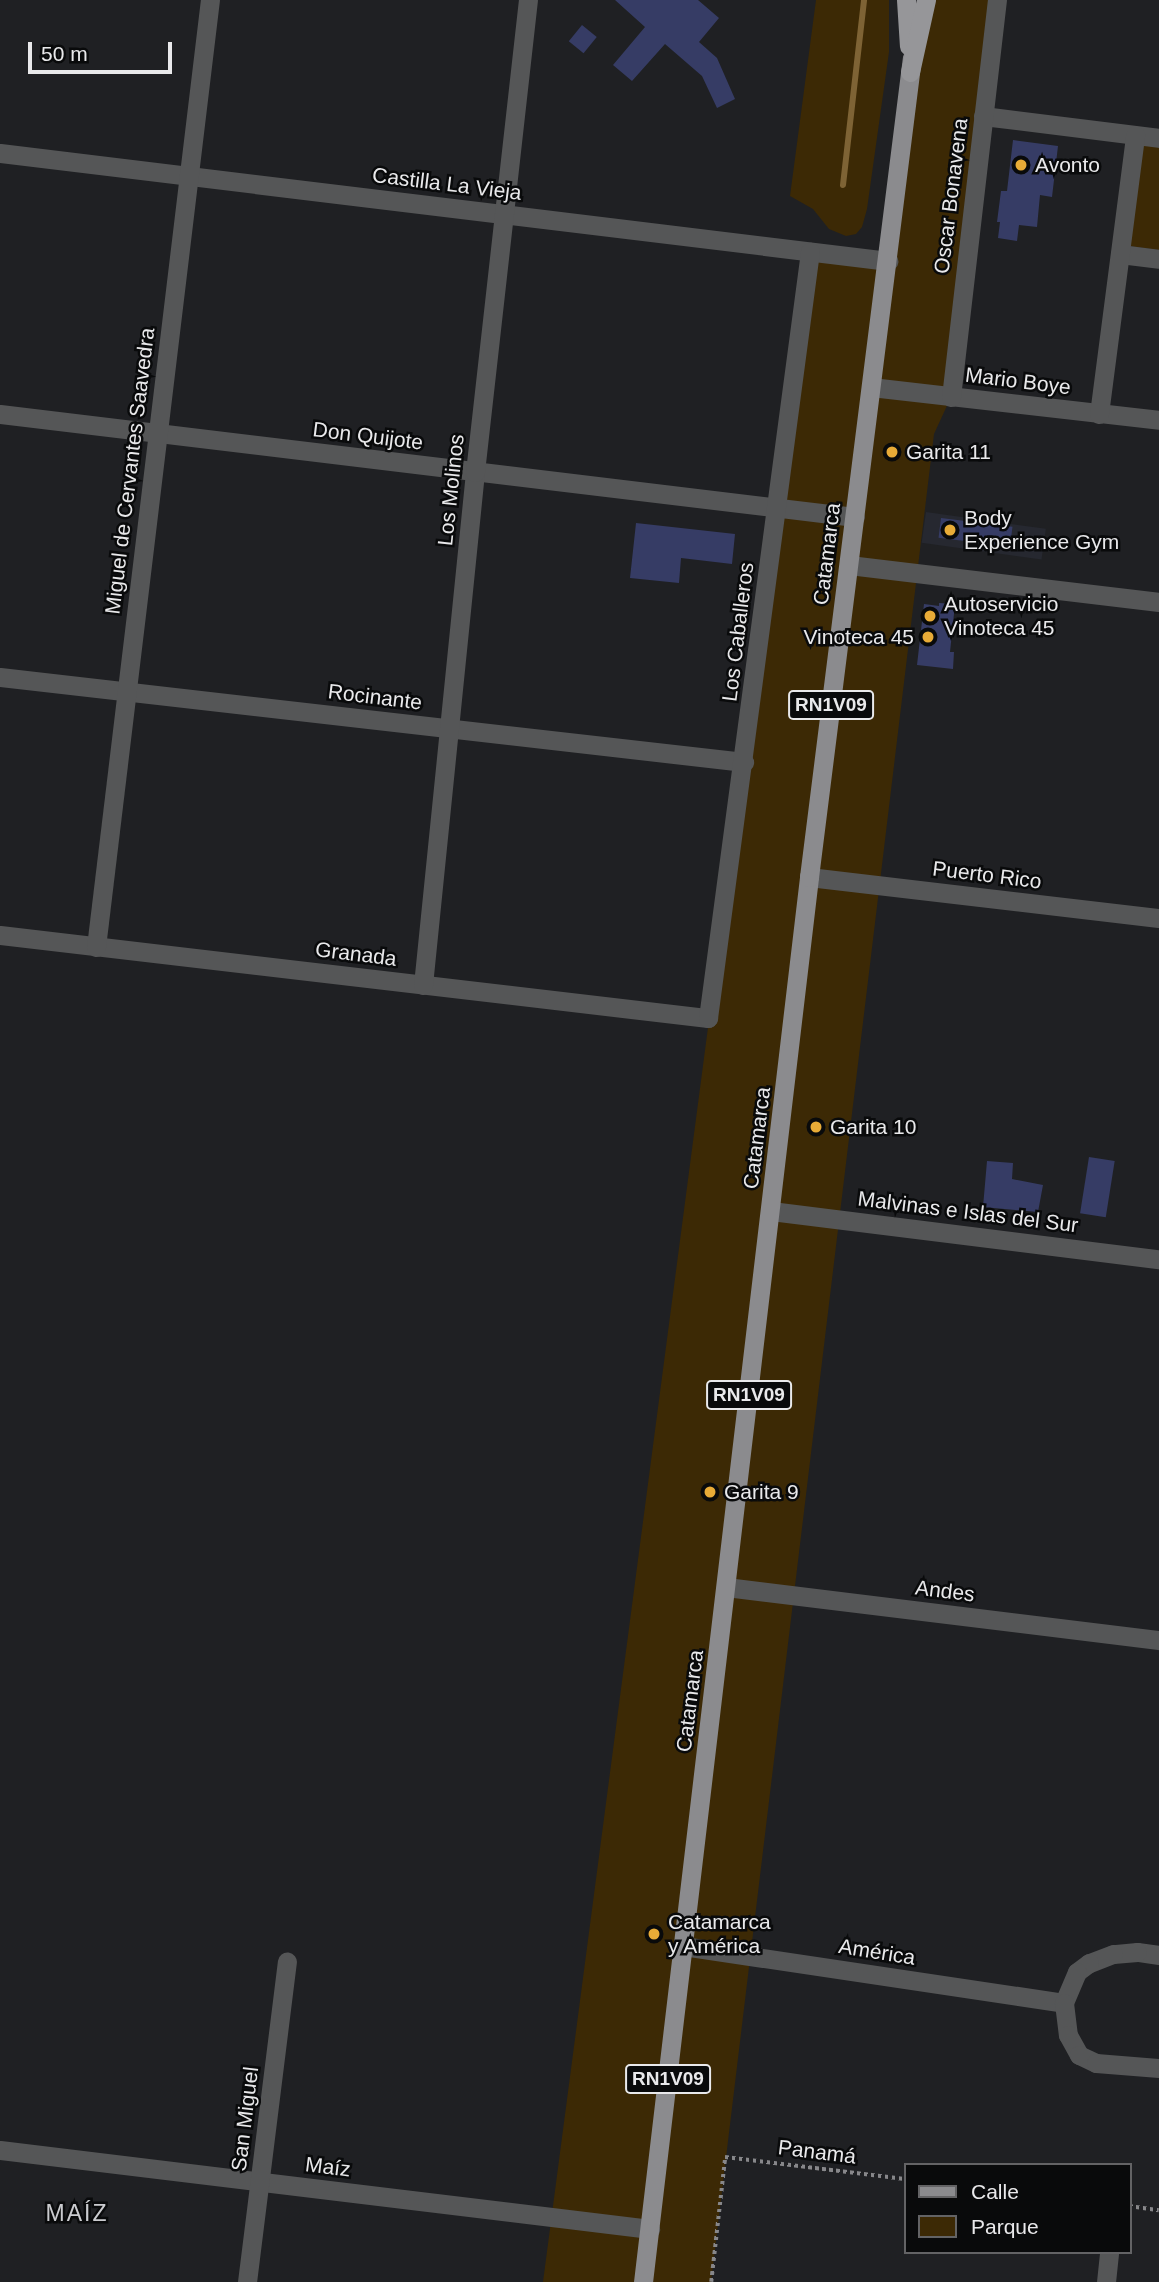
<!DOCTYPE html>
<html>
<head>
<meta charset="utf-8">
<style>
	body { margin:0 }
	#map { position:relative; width:1159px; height:2282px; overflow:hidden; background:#1f2023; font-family:Arial,sans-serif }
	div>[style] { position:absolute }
	.built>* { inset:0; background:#262830; transform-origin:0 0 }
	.green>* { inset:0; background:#3c2905 }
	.stream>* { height:6px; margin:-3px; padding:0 3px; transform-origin:3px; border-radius:3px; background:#7e6335 }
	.building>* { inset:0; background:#363c65; transform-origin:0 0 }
	.path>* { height:3.5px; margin-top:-1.75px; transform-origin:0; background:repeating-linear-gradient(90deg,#87878a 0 3.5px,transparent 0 7px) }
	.minor>* { height:19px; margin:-9.5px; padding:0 9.5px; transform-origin:9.5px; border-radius:9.5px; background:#555657 }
	.primary>* { height:19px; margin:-9.5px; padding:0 9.5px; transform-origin:9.5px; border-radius:9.5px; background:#8b8b8e }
	.trunk>* { height:19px; margin:-9.5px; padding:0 9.5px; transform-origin:9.5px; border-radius:9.5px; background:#969699 }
	.dots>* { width:19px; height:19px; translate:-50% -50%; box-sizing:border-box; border:4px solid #090a0b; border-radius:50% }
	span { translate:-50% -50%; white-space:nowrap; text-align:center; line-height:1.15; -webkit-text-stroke:5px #090a0b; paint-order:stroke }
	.shield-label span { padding:2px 5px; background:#090a0b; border:2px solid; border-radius:5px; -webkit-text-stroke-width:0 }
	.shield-label { font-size:19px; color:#e9e9eb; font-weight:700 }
	.poi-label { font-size:21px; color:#e9e9eb }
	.left { translate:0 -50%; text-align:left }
	.right { translate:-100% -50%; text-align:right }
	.street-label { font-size:21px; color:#e9e9eb }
	.neighbourhood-label { font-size:23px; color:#cacbcf; letter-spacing:2px }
	.legend { position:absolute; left:904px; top:2163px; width:228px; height:91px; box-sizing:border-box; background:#090a0b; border:2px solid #636365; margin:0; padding:9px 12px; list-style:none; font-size:21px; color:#e9e9eb }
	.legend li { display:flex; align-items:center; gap:14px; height:35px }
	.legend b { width:35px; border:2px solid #636365 }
	.scale { position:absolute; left:28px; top:42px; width:144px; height:32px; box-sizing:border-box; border:4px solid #e9e9eb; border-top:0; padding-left:9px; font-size:21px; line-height:24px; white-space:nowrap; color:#e9e9eb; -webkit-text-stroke:5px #090a0b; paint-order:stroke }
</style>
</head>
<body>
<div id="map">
	<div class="built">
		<div style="left:926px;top:512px;width:121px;height:31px;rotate:8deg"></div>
	</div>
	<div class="green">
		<div style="clip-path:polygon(816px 0,889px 0,889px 52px,867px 209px,862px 227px,856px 234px,846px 236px,829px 229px,813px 209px,790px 196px)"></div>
		<div style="clip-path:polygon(926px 0,997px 0,951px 397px,934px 434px,711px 2282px,543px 2282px,810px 252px,888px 261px)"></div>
		<div style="clip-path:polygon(1143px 144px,1159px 147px,1159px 250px,1129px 246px)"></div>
	</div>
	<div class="stream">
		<div style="left:843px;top:185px;width:186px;rotate:-83.5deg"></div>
	</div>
	<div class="building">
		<div style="clip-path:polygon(615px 0,698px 0,719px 18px,699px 42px,717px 58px,735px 99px,717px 108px,702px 76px,665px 44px,632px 81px,613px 65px,645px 27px)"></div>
		<div style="left:582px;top:25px;width:19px;height:21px;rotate:39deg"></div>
		<div style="clip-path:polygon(1013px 140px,1058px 146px,1052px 197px,1040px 195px,1037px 227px,1019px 225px,1017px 241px,998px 238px,1000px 222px,997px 222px,1001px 191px,1007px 191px)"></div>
		<div style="left:941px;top:518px;width:72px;height:20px;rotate:7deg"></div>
		<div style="clip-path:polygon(636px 523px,735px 534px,732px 564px,681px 558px,679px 583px,630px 578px)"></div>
		<div style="clip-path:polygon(939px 603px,955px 604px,950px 652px,954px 652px,953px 669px,917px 665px,924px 604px,939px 606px)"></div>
		<div style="left:1089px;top:1157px;width:26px;height:57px;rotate:9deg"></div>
		<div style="clip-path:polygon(987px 1161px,1013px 1163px,1012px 1179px,1043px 1185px,1038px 1212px,983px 1207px)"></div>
	</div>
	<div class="path">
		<div style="left:1129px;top:2206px;width:30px;rotate:8deg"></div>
		<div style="left:711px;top:2282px;width:126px;rotate:-83.6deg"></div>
		<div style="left:725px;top:2157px;width:181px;rotate:7deg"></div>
	</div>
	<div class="minor">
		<div style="left:983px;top:116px;width:177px;rotate:7.1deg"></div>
		<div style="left:0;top:153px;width:895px;rotate:6.93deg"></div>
		<div style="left:1120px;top:254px;width:39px;rotate:7deg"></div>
		<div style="left:871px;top:387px;width:290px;rotate:6.5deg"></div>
		<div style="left:951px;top:397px;width:400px;rotate:-83.4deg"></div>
		<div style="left:0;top:414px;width:861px;rotate:6.87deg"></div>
		<div style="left:1099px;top:414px;width:281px;rotate:-82.6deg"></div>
		<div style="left:849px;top:565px;width:312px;rotate:6.8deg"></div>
		<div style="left:0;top:677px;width:749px;rotate:6.52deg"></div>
		<div style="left:809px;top:877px;width:352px;rotate:6.7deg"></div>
		<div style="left:0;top:935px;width:713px;rotate:6.69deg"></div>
		<div style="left:708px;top:1018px;width:773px;rotate:-82.42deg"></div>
		<div style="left:96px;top:947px;width:954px;rotate:-83.14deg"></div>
		<div style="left:423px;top:985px;width:516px;rotate:-84.21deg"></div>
		<div style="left:475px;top:472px;width:475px;rotate:-83.6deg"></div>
		<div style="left:771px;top:1211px;width:391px;rotate:7.1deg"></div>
		<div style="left:726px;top:1587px;width:436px;rotate:7deg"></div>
		<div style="left:683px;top:1946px;width:385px;rotate:8.5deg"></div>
		<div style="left:1159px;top:1955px;width:22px;rotate:-172deg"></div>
		<div style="left:1137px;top:1952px;width:24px;rotate:175deg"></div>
		<div style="left:1113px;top:1954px;width:26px;rotate:159deg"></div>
		<div style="left:1089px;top:1963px;width:15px;rotate:143deg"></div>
		<div style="left:1077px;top:1972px;width:34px;rotate:113deg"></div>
		<div style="left:1064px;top:2003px;width:32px;rotate:83deg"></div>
		<div style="left:1068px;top:2035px;width:23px;rotate:61deg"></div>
		<div style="left:1079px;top:2055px;width:19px;rotate:25deg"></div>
		<div style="left:1096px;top:2063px;width:63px;rotate:4.5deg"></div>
		<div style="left:0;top:2150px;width:655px;rotate:6.93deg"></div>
		<div style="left:247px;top:2282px;width:323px;rotate:-82.9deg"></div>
		<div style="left:1106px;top:2282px;width:30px;rotate:-84deg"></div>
	</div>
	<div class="primary">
		<div style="left:643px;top:2282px;width:1415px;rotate:-83.26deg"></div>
		<div style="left:809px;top:877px;width:826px;rotate:-82.84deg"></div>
	</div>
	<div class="trunk">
		<div style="left:906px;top:0;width:46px;rotate:86.3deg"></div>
		<div style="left:910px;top:72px;width:74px;rotate:-77.5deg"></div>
	</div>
	<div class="dots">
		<div style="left:1021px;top:165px;background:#e8ab37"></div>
		<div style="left:892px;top:452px;background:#e8ab37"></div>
		<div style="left:950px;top:530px;background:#e8ab37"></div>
		<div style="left:930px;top:616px;background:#e8ab37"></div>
		<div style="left:928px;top:637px;background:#e8ab37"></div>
		<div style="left:816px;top:1127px;background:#e8ab37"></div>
		<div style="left:710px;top:1492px;background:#e8ab37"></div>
		<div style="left:654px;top:1934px;background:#e8ab37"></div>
	</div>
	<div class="shield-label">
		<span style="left:831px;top:705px">RN1V09</span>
		<span style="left:749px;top:1395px">RN1V09</span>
		<span style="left:668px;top:2079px">RN1V09</span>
	</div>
	<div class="poi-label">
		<span class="left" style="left:1035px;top:165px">Avonto</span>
		<span class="left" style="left:906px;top:452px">Garita 11</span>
		<span class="left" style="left:964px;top:530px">Body<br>Experience Gym</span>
		<span class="left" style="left:944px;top:616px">Autoservicio<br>Vinoteca 45</span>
		<span class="right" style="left:914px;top:637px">Vinoteca 45</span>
		<span class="left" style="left:830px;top:1127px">Garita 10</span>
		<span class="left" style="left:724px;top:1492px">Garita 9</span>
		<span class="left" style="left:668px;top:1934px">Catamarca<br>y América</span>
	</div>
	<div class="street-label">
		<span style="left:447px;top:184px;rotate:7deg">Castilla La Vieja</span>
		<span style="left:951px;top:196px;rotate:-83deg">Oscar Bonavena</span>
		<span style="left:1018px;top:381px;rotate:7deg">Mario Boye</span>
		<span style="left:368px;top:436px;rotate:7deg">Don Quijote</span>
		<span style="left:130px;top:471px;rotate:-83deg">Miguel de Cervantes Saavedra</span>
		<span style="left:451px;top:490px;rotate:-84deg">Los Molinos</span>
		<span style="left:827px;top:554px;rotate:-83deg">Catamarca</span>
		<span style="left:738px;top:632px;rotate:-83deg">Los Caballeros</span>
		<span style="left:375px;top:697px;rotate:7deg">Rocinante</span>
		<span style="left:987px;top:875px;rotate:7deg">Puerto Rico</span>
		<span style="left:356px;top:954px;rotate:7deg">Granada</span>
		<span style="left:757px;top:1138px;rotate:-83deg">Catamarca</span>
		<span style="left:968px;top:1212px;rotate:7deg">Malvinas e Islas del Sur</span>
		<span style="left:945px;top:1591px;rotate:7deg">Andes</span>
		<span style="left:690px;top:1701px;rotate:-83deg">Catamarca</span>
		<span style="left:877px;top:1952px;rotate:9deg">América</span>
		<span style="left:245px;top:2119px;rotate:-83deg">San Miguel</span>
		<span style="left:817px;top:2152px;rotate:7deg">Panamá</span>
		<span style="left:328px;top:2167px;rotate:7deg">Maíz</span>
	</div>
	<div class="neighbourhood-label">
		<span style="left:77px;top:2213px">MAÍZ</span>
	</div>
	<ul class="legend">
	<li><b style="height:9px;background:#8b8b8e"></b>Calle</li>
	<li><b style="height:19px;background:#3c2905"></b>Parque</li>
	</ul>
	<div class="scale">50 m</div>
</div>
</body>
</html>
